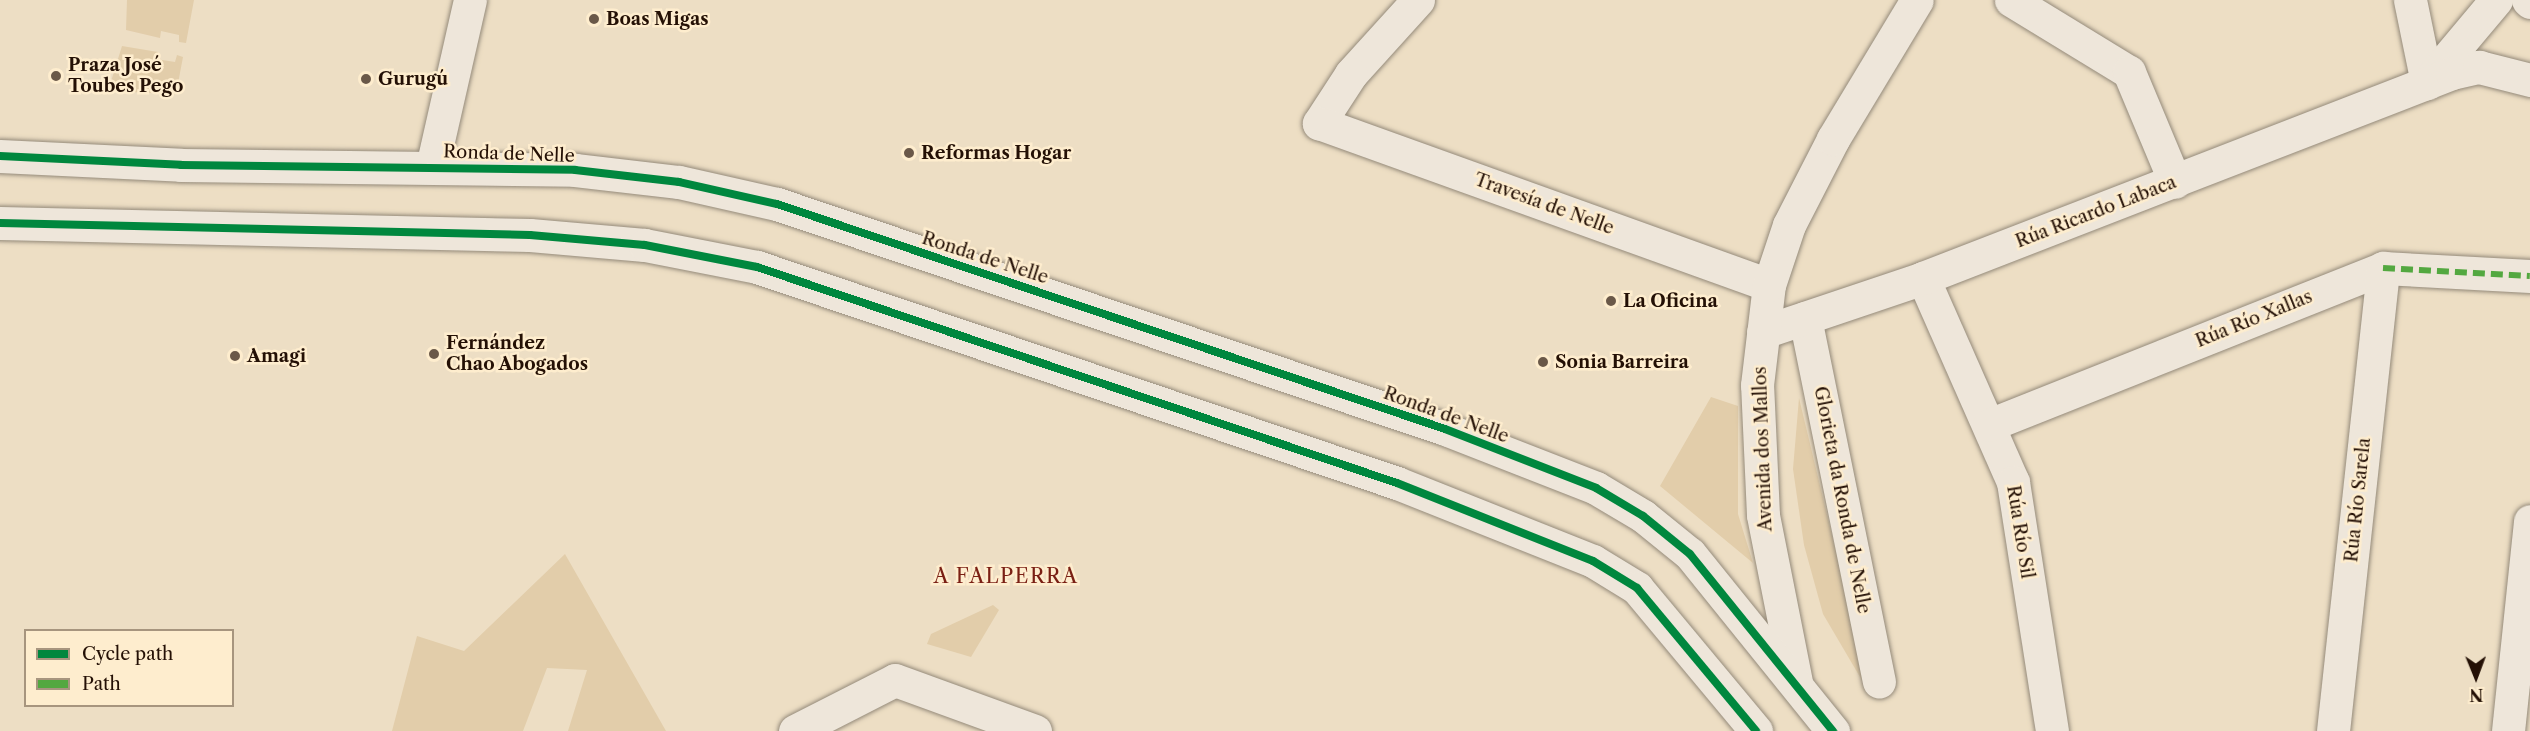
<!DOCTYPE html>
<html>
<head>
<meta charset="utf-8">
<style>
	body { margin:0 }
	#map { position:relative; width:2530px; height:731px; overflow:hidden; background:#eddec4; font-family:"Libre Caslon Text",serif }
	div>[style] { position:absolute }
	.green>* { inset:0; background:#e2cdaa }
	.roads { filter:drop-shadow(0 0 2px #948a7a) drop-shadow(0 0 2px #948a7a) }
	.street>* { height:33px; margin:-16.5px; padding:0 16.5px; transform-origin:16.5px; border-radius:16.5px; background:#eee6da }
	.secondary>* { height:33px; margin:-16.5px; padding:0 16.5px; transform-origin:16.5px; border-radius:16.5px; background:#eee6da }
	.quiet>* { height:6px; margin-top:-3px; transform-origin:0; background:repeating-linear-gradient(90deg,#53a840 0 12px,transparent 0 18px) }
	.cycleway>* { height:8px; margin:-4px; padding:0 4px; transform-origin:4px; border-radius:4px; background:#00873e }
	.dots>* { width:16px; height:16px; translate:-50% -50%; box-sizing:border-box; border:3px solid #feedce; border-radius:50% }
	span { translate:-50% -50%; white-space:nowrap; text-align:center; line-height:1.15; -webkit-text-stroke:5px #feedce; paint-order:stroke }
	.poi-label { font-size:18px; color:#241005; font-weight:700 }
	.left { translate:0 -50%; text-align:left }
	.street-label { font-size:18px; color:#241005 }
	.neighbourhood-label { font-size:20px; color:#7a1f14; letter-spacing:1.5px }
	.legend { position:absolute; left:24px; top:629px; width:210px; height:78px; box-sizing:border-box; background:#feedce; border:2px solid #a7957e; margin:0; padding:8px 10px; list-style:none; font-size:18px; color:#241005 }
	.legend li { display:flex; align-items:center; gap:12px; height:30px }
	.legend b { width:30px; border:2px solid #a7957e }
	.north { position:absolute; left:2446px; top:647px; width:60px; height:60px; -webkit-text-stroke:4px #feedce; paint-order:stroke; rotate:179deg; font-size:16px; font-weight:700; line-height:24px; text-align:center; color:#241005 }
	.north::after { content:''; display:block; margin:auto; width:21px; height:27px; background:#241005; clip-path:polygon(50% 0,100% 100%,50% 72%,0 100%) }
</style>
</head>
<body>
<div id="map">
	<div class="green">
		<div style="clip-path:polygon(127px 0,194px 0,186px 43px,179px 42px,179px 35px,161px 31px,160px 38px,126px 30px)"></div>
		<div style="clip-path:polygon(122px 46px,158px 52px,156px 59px,175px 62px,177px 55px,183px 57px,176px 94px,108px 91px)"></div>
		<div style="clip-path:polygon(1711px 397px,1738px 406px,1738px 514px,1753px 563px,1660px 486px)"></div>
		<div style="clip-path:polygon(1799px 398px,1870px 694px,1823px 614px,1804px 545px,1793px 469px)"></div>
		<div style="clip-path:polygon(565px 554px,666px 731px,568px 731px,587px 670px,547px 668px,523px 731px,392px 731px,417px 636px,464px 651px)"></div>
		<div style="clip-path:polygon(993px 605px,999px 610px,971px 657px,927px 644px,931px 634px)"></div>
	</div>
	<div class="roads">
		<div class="street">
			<div style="left:1418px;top:0;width:100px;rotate:132.2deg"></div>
			<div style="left:1351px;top:74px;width:59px;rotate:123.1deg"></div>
			<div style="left:1319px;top:123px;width:478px;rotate:19.8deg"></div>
			<div style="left:2011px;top:0;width:138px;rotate:31.4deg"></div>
			<div style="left:2129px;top:72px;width:119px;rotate:67.3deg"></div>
			<div style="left:2410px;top:0;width:85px;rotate:78.4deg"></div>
			<div style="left:2528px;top:0;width:3px;rotate:45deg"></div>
			<div style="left:2428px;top:81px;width:106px;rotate:-50deg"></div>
			<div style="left:432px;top:167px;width:171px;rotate:-77.2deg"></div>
			<div style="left:1923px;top:278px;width:223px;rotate:66.2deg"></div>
			<div style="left:2013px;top:482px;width:252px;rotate:81.1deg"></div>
			<div style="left:1805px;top:318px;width:371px;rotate:78.5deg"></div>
			<div style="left:1763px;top:332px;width:169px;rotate:-18.6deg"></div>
			<div style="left:1923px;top:278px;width:567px;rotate:-21.18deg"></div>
			<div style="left:2452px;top:73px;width:28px;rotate:-13deg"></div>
			<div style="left:2479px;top:67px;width:53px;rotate:14.3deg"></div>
			<div style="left:1989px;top:425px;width:424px;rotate:-21.7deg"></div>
			<div style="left:2383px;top:268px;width:147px;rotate:3.1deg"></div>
			<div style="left:1796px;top:682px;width:170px;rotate:-101.2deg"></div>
			<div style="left:1763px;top:515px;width:130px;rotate:-92.6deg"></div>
			<div style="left:1757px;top:385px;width:101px;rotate:-83.2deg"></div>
			<div style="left:1769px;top:285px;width:63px;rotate:-71.6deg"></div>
			<div style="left:1789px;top:225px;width:97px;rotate:-62.9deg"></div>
			<div style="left:1833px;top:139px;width:162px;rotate:-58.9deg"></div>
			<div style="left:795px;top:731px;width:112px;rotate:-27deg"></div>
			<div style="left:895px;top:680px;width:149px;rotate:20deg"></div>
			<div style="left:2333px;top:731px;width:466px;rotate:-83.8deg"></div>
			<div style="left:2508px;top:731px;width:211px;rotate:-84deg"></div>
		</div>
		<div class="secondary">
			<div style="left:0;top:156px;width:181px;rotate:2.8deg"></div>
			<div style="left:181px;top:165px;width:394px;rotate:0.7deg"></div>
			<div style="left:575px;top:170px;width:105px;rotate:6.6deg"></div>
			<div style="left:679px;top:182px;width:100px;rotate:12.7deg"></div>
			<div style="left:777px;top:204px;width:705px;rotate:18.61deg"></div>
			<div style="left:1445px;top:429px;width:162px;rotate:21.3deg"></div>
			<div style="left:1596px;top:488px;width:55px;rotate:30.8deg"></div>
			<div style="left:1643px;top:516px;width:60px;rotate:39deg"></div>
			<div style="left:1690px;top:554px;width:228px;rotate:51.1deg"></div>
			<div style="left:0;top:223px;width:530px;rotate:1.3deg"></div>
			<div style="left:530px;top:235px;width:115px;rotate:5deg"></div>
			<div style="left:645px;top:245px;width:114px;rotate:11.1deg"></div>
			<div style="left:757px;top:267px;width:675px;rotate:18.65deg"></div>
			<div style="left:1397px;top:483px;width:211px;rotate:21.7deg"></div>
			<div style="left:1593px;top:561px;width:52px;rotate:31.5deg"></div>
			<div style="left:1637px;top:588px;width:186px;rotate:50.2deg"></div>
		</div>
	</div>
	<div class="quiet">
		<div style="left:2383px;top:268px;width:147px;rotate:3.1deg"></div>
	</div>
	<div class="cycleway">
		<div style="left:0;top:156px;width:181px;rotate:2.8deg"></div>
		<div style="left:181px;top:165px;width:394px;rotate:0.7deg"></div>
		<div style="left:575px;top:170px;width:105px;rotate:6.6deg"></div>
		<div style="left:679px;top:182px;width:100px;rotate:12.7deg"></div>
		<div style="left:777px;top:204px;width:705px;rotate:18.61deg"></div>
		<div style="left:1445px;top:429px;width:162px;rotate:21.3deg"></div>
		<div style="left:1596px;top:488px;width:55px;rotate:30.8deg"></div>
		<div style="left:1643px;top:516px;width:60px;rotate:39deg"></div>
		<div style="left:1690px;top:554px;width:228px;rotate:51.1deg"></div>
		<div style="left:0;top:223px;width:530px;rotate:1.3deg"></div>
		<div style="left:530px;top:235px;width:115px;rotate:5deg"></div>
		<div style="left:645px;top:245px;width:114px;rotate:11.1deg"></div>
		<div style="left:757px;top:267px;width:675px;rotate:18.65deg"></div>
		<div style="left:1397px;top:483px;width:211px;rotate:21.7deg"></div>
		<div style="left:1593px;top:561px;width:52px;rotate:31.5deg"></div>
		<div style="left:1637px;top:588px;width:186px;rotate:50.2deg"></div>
	</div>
	<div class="dots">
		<div style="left:594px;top:19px;background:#6a5848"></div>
		<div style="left:56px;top:76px;background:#6a5848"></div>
		<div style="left:366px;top:79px;background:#6a5848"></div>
		<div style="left:909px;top:153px;background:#6a5848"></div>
		<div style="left:1611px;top:301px;background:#6a5848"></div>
		<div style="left:434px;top:354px;background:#6a5848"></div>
		<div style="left:235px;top:356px;background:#6a5848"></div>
		<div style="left:1543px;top:362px;background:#6a5848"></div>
	</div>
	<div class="poi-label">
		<span class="left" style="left:606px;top:19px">Boas Migas</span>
		<span class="left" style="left:68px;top:76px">Praza José<br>Toubes Pego</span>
		<span class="left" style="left:378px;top:79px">Gurugú</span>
		<span class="left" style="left:921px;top:153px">Reformas Hogar</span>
		<span class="left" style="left:1623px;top:301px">La Oficina</span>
		<span class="left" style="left:446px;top:354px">Fernández<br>Chao Abogados</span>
		<span class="left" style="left:247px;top:356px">Amagi</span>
		<span class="left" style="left:1555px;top:362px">Sonia Barreira</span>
	</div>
	<div class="street-label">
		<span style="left:509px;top:154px;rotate:2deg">Ronda de Nelle</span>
		<span style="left:1544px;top:204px;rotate:20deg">Travesía de Nelle</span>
		<span style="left:2096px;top:212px;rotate:-21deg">Rúa Ricardo Labaca</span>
		<span style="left:985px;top:258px;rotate:18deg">Ronda de Nelle</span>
		<span style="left:2254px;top:319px;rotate:-22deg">Rúa Río Xallas</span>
		<span style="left:1446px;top:415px;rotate:20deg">Ronda de Nelle</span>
		<span style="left:1763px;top:449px;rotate:-92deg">Avenida dos Mallos</span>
		<span style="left:1842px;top:500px;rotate:79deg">Glorieta da Ronda de Nelle</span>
		<span style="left:2358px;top:500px;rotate:-84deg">Rúa Río Sarela</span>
		<span style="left:2020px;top:532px;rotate:81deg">Rúa Río Sil</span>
	</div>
	<div class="neighbourhood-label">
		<span style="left:1006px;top:576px">A FALPERRA</span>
	</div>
	<ul class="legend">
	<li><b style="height:8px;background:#00873e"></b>Cycle path</li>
	<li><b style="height:8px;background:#53a840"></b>Path</li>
	</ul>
	<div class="north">N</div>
</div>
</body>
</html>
